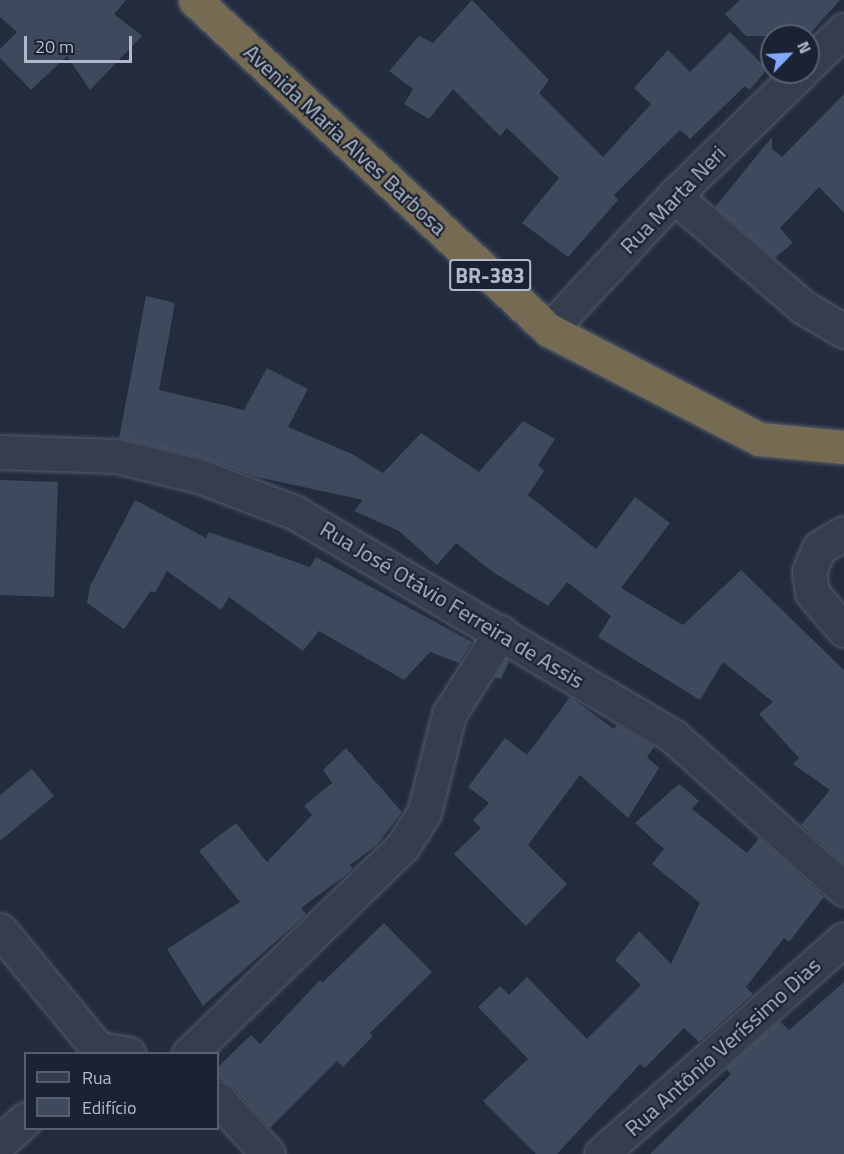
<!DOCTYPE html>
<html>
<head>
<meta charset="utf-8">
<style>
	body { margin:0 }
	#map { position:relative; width:844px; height:1154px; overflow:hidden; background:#222c3e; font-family:"Titillium Web",sans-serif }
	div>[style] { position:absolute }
	.building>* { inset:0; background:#3d4a5e; transform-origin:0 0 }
	.roads { filter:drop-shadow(0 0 2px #545c6c) drop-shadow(0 0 2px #545c6c) }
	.street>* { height:33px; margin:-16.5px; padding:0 16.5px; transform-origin:16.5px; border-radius:16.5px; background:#363e4e }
	.highway>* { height:33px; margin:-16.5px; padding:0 16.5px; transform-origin:16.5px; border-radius:16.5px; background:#756a52 }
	span { translate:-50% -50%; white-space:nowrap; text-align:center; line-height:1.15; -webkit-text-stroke:4.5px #1b2333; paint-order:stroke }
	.shield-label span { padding:2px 4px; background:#1b2333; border:2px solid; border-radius:4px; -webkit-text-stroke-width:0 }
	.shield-label { font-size:21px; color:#b2b9ca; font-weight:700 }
	.street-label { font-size:22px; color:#b2b9ca }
	.legend { position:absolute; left:24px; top:1052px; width:195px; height:78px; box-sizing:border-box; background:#1b2333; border:2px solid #575f6f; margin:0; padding:8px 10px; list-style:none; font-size:18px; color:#b2b9ca }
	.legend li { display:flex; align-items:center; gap:12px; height:30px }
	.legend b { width:30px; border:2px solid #575f6f }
	.north { position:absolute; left:760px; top:24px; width:60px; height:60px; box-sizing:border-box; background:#1b2333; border:2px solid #575f6f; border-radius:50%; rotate:65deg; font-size:16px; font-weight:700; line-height:24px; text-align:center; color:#b2b9ca }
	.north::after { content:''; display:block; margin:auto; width:21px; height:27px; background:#81aaff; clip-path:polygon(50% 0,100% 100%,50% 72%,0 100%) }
	.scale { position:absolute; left:24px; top:36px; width:108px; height:27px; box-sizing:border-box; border:3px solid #b2b9ca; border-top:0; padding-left:8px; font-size:18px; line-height:21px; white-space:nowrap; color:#b2b9ca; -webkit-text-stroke:4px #1b2333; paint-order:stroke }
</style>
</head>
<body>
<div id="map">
	<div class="building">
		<div style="clip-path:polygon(0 0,126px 0,114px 14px,142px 36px,90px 90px,67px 56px,31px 90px,0 58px,0 49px,17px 32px,0 17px)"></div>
		<div style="clip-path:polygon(472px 0,549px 80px,539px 93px,603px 157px,651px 104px,634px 88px,668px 50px,690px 72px,730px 32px,767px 69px,750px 90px,745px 86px,690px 139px,680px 130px,614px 195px,618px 200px,568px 257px,522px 223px,559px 178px,507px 128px,500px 136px,453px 89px,429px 119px,404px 104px,413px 89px,389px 71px,419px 36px,433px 43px)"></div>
		<div style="clip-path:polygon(740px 0,840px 0,808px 36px,746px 36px,725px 14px)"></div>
		<div style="clip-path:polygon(844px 94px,844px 213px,819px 187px,780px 228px,793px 243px,775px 258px,715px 207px,772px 137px,772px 149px,782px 157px)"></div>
		<div style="clip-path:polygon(146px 296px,175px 303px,159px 390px,244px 410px,267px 368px,308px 389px,288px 427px,352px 454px,383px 473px,421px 433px,479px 472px,523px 421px,555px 439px,538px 465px,544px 471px,528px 495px,596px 549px,635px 497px,670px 523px,621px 588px,683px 625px,741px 570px,844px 670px,844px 864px,801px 825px,830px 790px,793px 764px,799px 758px,759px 714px,773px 702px,723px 662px,700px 700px,598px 637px,611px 616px,567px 582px,548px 606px,493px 572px,456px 543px,437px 565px,399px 531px,354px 511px,363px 500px,253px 476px,203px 458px,119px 438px)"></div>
		<div style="left:0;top:480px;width:58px;height:115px;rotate:2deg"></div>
		<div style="clip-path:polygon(135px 500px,206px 538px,209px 532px,310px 567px,316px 557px,472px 642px,459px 663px,430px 652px,404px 680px,319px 631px,303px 651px,229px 597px,221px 610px,167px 571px,155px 593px,151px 591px,124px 629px,87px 603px,90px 586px)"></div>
		<div style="clip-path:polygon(506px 660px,509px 662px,501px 679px,495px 677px)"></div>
		<div style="clip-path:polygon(570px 697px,614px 729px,617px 725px,654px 747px,647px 757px,659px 768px,628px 818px,580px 775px,528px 845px,567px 884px,526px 926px,454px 854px,481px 828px,473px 820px,489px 803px,468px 787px,505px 738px,527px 755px)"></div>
		<div style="clip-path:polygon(346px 748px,402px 812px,377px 845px,350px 865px,353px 868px,346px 875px,301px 908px,306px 914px,300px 920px,203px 1006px,167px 949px,240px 902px,199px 851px,236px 823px,267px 862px,312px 815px,304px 806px,332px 783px,323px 770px)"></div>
		<div style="clip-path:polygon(32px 769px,54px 796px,0 841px,0 795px)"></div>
		<div style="clip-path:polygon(679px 784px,699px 801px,692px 809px,747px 853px,759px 838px,824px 897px,789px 942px,784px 938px,746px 987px,753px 994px,699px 1042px,684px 1028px,645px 1068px,640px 1064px,557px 1154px,536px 1154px,483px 1101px,528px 1059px,478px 1007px,500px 986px,509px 995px,527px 977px,587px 1039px,641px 985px,615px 960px,639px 931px,671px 964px,700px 903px,652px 864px,664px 849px,635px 823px)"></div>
		<div style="clip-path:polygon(384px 923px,432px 972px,370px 1033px,373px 1036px,343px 1067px,337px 1061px,270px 1128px,232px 1086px,218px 1078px,218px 1067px,251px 1035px,260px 1044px,320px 980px,322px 983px)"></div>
		<div style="clip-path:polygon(844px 982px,844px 1154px,650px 1154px,731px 1074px,726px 1069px,780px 1021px,789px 1030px)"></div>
	</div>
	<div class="roads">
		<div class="street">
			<div style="left:808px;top:65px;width:50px;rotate:-44.2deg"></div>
			<div style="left:674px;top:196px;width:170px;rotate:40.7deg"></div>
			<div style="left:803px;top:307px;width:48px;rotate:30.3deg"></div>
			<div style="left:549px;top:330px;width:183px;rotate:-47deg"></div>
			<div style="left:674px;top:196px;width:177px;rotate:-44.3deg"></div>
			<div style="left:0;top:452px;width:116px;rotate:2deg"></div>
			<div style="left:116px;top:456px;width:85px;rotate:13.5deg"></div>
			<div style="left:199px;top:476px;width:102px;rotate:20.8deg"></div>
			<div style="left:294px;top:512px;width:442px;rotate:30.6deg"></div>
			<div style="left:674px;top:737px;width:228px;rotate:41.8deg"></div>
			<div style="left:844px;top:533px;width:29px;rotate:149deg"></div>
			<div style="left:819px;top:548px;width:25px;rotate:113deg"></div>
			<div style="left:809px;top:571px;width:22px;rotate:82deg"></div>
			<div style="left:812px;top:593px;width:49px;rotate:49.1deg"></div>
			<div style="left:0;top:930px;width:154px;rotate:50.5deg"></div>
			<div style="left:98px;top:1049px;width:31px;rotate:9deg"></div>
			<div style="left:189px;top:1054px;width:298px;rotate:-44.2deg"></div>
			<div style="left:403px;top:846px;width:39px;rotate:-58deg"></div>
			<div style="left:424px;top:813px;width:102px;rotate:-75.8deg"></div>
			<div style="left:449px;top:714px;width:97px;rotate:-57.6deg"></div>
			<div style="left:218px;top:1099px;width:74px;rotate:47.7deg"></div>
			<div style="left:0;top:1143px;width:35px;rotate:-43deg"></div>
			<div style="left:601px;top:1154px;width:324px;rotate:-41.5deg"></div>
		</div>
		<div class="highway">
			<div style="left:195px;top:0;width:484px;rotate:43deg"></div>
			<div style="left:549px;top:330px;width:237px;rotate:27.4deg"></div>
			<div style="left:759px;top:439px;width:85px;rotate:5.4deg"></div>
		</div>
	</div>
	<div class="shield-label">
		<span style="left:490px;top:275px">BR-383</span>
	</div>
	<div class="street-label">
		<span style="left:345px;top:140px;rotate:43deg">Avenida Maria Alves Barbosa</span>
		<span style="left:673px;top:200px;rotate:-46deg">Rua Marta Neri</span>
		<span style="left:452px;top:605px;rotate:31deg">Rua José Otávio Ferreira de Assis</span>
		<span style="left:723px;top:1047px;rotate:-42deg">Rua Antônio Veríssimo Dias</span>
	</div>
	<ul class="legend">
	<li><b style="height:8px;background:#363e4e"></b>Rua</li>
	<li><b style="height:16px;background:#3d4a5e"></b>Edifício</li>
	</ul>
	<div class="north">N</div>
	<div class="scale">20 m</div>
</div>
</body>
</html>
